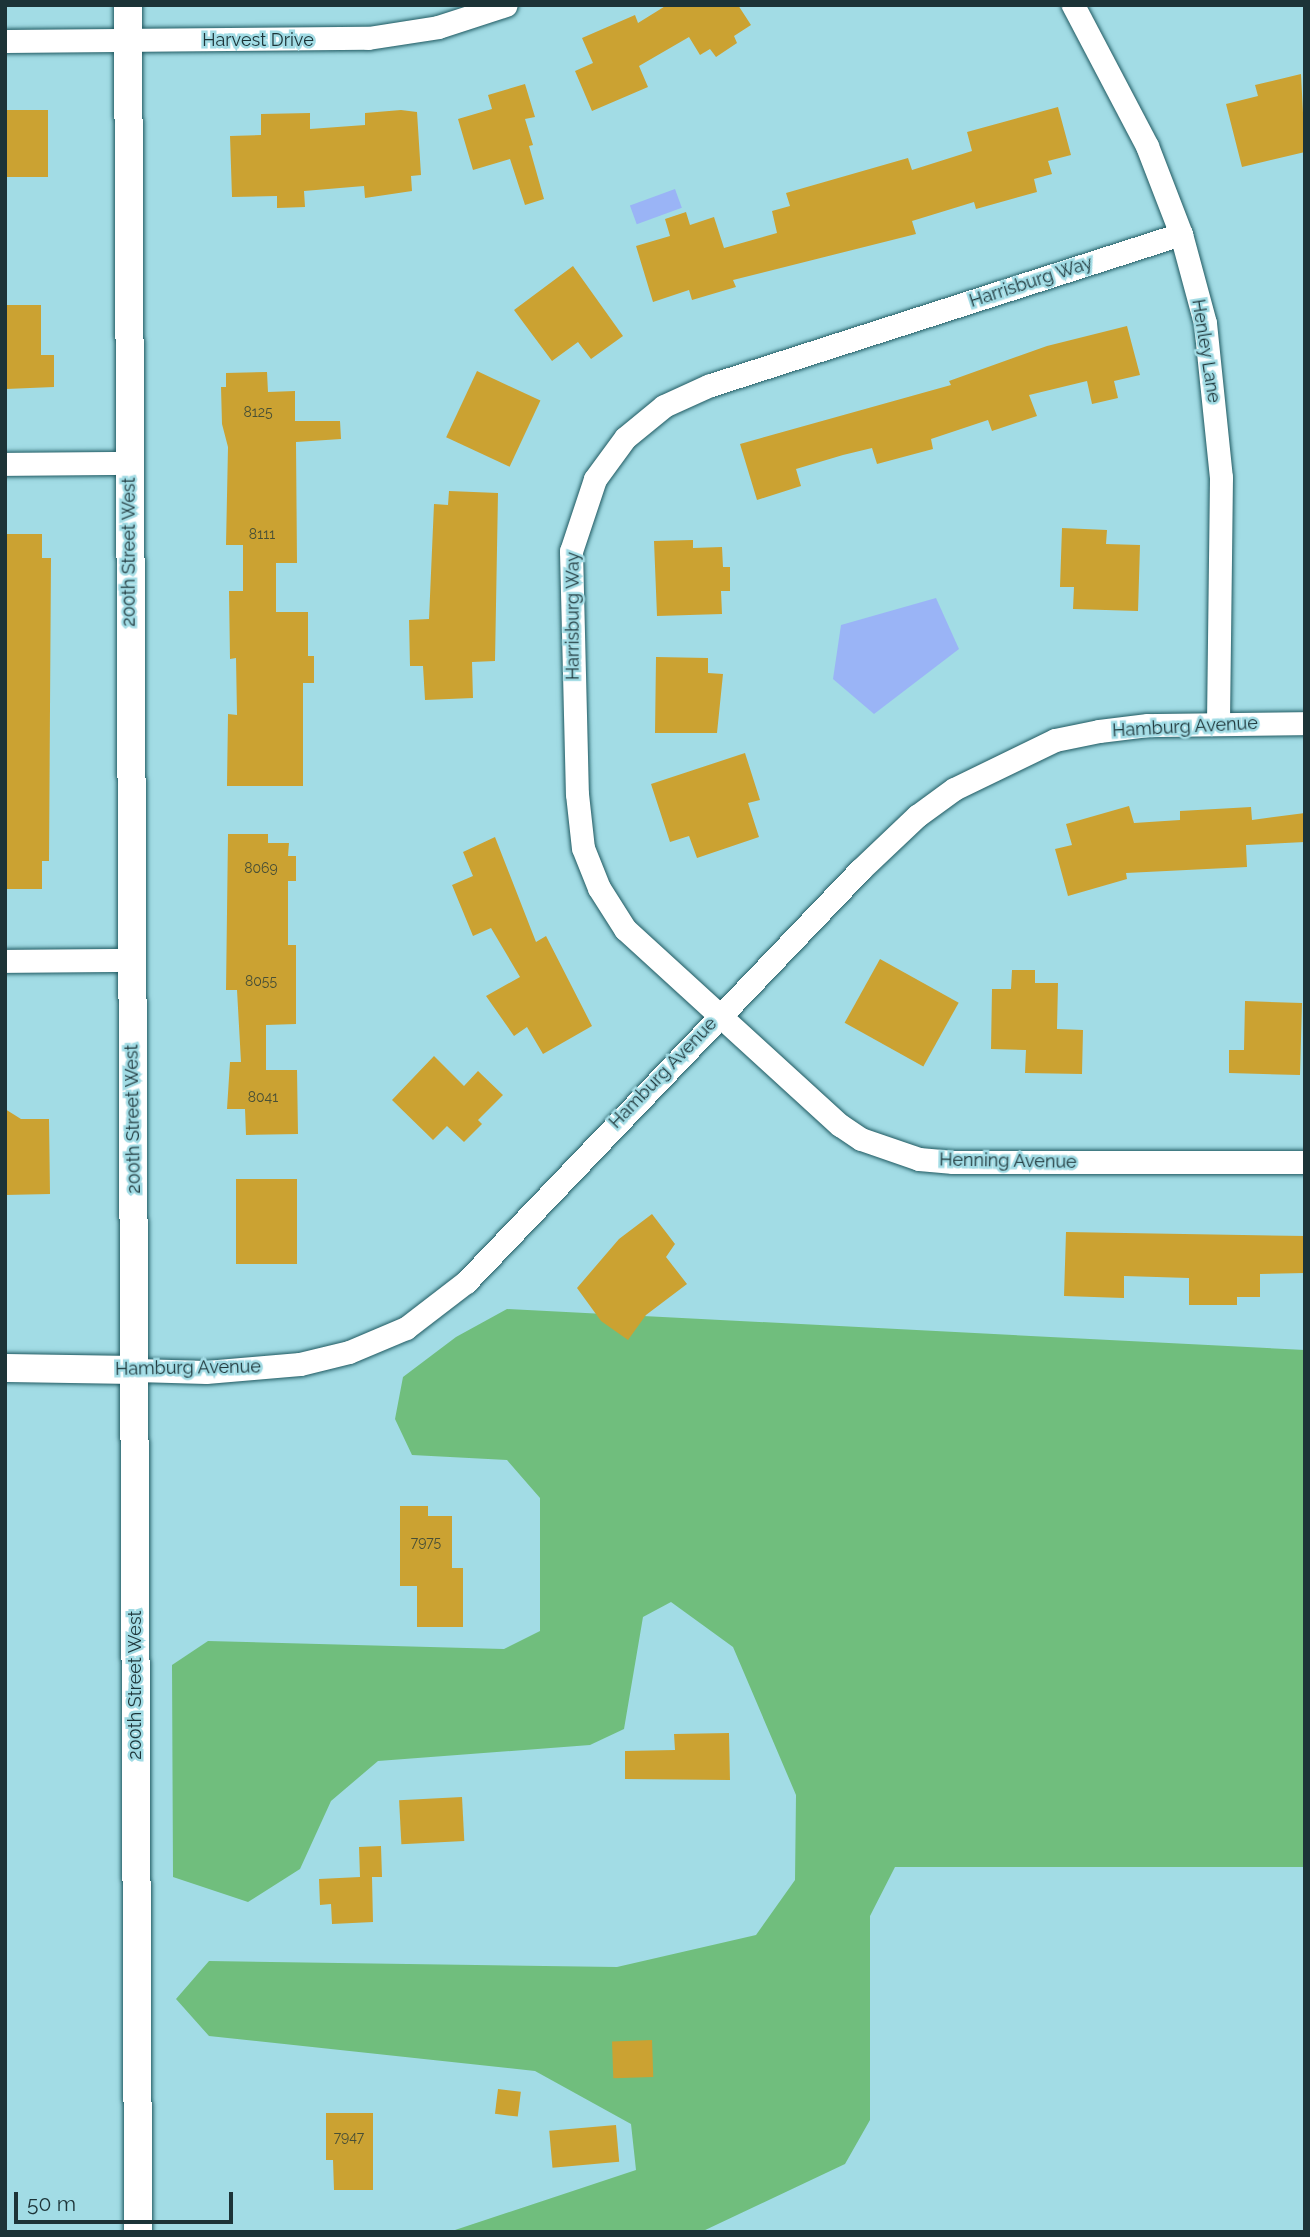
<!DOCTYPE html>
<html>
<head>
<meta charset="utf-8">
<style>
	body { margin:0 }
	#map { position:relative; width:1310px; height:2237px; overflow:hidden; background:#a2dce5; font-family:Raleway,sans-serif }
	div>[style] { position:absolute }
	.green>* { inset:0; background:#70be7d }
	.water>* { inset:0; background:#9ab4f6; transform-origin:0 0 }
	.building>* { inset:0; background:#cba232; transform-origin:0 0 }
	.roads { filter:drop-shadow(0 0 2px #1f5961) drop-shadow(0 0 2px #1f5961) }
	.minor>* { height:23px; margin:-11.5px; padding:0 11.5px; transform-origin:11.5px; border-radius:11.5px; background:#fff }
	.tertiary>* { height:28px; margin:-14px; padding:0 14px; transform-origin:14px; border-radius:14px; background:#fff }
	span { translate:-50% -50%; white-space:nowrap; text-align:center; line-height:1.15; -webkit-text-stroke:5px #a2dce5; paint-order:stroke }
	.number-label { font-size:14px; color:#484f36 }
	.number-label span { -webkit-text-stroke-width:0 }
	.street-label { font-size:18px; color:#1c3337 }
	.frame { position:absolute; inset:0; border:7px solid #1c3337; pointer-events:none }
	.scale { position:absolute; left:14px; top:2192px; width:219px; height:32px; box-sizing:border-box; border:4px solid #1c3337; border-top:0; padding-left:9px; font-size:21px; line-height:24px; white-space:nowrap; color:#1c3337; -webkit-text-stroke:5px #a2dce5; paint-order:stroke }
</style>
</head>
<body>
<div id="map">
	<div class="green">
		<div style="clip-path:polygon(507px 1309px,1305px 1350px,1305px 1867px,895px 1867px,870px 1916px,870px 2120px,845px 2164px,701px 2232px,449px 2232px,636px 2170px,631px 2124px,535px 2071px,209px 2036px,176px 1999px,209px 1961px,617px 1967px,756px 1935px,795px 1880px,796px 1795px,733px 1647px,671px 1602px,643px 1617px,624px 1729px,590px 1745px,378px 1761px,331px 1801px,300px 1869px,248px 1902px,173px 1877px,172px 1665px,208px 1641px,504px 1649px,540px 1631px,540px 1498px,507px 1460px,412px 1455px,395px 1419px,403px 1377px,456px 1337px)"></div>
	</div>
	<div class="water">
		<div style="left:675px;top:189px;width:20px;height:48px;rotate:70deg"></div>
		<div style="clip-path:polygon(936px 598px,959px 649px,874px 714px,833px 679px,841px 625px)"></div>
	</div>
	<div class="building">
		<div style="clip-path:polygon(667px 5px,738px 5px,751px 25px,734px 36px,737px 43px,716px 57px,710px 49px,700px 55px,689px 37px,639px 66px,648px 87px,592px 111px,575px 71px,593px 63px,582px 38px,635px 15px,638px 23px)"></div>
		<div style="clip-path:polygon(1301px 74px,1305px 152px,1242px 167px,1226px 104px,1258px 96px,1255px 85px)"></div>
		<div style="clip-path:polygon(525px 84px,535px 117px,525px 119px,533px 145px,529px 146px,544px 199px,525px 205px,510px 159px,473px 170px,458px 119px,492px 109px,488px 95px)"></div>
		<div style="clip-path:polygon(1058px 107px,1071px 155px,1048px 161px,1052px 174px,1034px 179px,1037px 192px,976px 209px,974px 202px,912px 221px,916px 234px,733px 280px,736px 287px,692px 300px,689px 290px,653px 302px,636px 246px,670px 236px,665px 219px,686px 212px,690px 225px,714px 217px,724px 248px,777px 233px,772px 211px,790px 206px,786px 193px,908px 158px,912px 170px,972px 151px,967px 132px)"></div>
		<div style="left:5px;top:110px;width:43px;height:67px"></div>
		<div style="clip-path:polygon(401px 110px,417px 112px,421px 175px,411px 176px,412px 191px,365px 198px,364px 186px,304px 191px,305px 207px,277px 208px,277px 196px,232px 197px,230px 136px,261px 135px,261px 114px,310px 113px,310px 129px,365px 125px,365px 113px)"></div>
		<div style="clip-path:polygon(573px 266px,623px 336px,591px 359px,578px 342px,552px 361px,514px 310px)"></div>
		<div style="clip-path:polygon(5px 305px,41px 305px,41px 355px,54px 355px,54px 387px,6px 389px)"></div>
		<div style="clip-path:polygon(1127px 326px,1140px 375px,1114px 381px,1118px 398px,1092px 404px,1087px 381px,1029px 395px,1037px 416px,992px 431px,988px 420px,931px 439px,933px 449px,877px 464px,872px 448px,843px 455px,796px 469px,801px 486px,757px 500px,740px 444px,951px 385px,949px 381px,1047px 346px)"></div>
		<div style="left:477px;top:371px;width:70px;height:73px;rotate:25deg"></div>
		<div style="clip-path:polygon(267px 372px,268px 392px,295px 391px,295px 421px,340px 421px,341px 439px,296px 442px,297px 563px,276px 563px,276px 612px,308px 612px,308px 656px,314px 656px,314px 683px,303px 683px,303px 786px,227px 786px,228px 714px,237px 715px,236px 658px,230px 659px,229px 591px,243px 591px,243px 545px,226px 545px,228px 447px,222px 424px,221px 387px,226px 387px,226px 373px)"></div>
		<div style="clip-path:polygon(449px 491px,498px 493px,495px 661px,472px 662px,473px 698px,425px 700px,423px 666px,410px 666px,409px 620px,429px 619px,434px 504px,448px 505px)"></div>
		<div style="clip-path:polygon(1062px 528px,1107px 530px,1106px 544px,1140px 545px,1138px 611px,1073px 609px,1074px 587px,1060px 587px)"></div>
		<div style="clip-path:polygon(5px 534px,42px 534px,42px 558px,51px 558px,49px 861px,42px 861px,42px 889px,5px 889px)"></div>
		<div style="clip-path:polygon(693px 540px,693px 548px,722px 547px,723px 567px,730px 567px,730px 591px,721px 591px,722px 614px,657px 616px,654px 541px)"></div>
		<div style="clip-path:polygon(656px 657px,708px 658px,708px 673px,723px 674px,717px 733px,655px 733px)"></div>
		<div style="clip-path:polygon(745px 753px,760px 800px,748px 803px,759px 837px,697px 858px,689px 836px,670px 842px,651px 784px)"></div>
		<div style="clip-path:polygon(1129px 806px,1134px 823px,1180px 820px,1180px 811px,1251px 807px,1252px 820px,1305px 813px,1305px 842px,1246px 845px,1247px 867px,1126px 873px,1127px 879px,1068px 896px,1055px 849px,1072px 845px,1066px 824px)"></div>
		<div style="clip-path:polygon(228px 834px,268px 834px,268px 843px,289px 843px,288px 856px,296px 856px,296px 881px,288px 881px,288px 945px,296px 945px,296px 1024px,266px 1025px,266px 1070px,297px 1070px,298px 1134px,246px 1135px,245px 1109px,227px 1109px,230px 1062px,241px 1062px,237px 990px,226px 990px)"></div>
		<div style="clip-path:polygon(495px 837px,536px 942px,546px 936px,592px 1026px,543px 1054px,527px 1027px,514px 1036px,486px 996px,520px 977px,491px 928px,473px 936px,452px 885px,473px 876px,463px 852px)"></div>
		<div style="left:880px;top:959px;width:90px;height:73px;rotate:29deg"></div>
		<div style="clip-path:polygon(1012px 970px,1035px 970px,1035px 983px,1058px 983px,1057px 1029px,1083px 1030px,1082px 1074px,1025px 1073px,1026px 1050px,991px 1049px,992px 989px,1011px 989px)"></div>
		<div style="clip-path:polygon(1245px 1001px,1302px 1003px,1300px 1075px,1229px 1073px,1229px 1050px,1244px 1050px)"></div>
		<div style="clip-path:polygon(434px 1056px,464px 1086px,478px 1071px,503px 1095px,478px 1120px,482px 1124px,464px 1142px,447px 1126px,433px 1140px,392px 1100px)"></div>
		<div style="clip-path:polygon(5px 1109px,21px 1119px,49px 1119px,50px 1194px,5px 1195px)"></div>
		<div style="left:236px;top:1179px;width:61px;height:85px"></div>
		<div style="clip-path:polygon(652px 1214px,675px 1244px,666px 1257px,687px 1284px,646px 1315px,628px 1340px,601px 1321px,577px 1288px,619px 1239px)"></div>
		<div style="clip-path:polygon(1066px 1232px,1305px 1236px,1305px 1273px,1260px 1274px,1260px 1297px,1237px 1297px,1237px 1305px,1189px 1305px,1189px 1278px,1124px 1276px,1124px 1298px,1064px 1296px)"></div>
		<div style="clip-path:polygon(400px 1506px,428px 1506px,428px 1516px,452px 1516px,452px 1568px,463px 1568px,463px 1627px,417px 1627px,417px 1586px,400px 1586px)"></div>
		<div style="clip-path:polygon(729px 1733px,730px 1780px,625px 1779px,625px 1751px,675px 1750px,674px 1734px)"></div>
		<div style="left:462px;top:1797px;width:44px;height:63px;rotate:87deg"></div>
		<div style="clip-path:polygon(381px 1846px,382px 1877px,372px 1877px,373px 1922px,332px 1924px,331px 1904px,320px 1905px,319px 1879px,360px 1877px,359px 1847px)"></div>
		<div style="left:652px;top:2040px;width:37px;height:40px;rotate:88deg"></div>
		<div style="left:498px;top:2089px;width:23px;height:25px;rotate:7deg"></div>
		<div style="clip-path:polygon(326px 2113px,373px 2113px,373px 2190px,334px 2190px,333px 2160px,326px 2160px)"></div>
		<div style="left:616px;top:2125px;width:37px;height:67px;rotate:85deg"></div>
	</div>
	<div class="roads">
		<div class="minor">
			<div style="left:1073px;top:5px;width:159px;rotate:62.3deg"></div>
			<div style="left:1147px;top:146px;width:94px;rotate:68.9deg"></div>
			<div style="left:1181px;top:234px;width:92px;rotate:74.9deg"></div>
			<div style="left:1205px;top:323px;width:155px;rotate:84.1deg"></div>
			<div style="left:1221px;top:477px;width:246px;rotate:90.7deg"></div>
			<div style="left:5px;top:41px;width:363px;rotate:-0.5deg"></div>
			<div style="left:368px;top:38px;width:71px;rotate:-8.9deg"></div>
			<div style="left:438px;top:27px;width:71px;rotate:-17.9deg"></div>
			<div style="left:1181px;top:234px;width:495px;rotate:162.2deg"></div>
			<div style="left:710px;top:385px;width:51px;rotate:155.5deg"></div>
			<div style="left:664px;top:406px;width:50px;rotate:140.6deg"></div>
			<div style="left:625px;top:438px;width:51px;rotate:126.2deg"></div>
			<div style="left:595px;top:479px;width:76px;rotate:108.4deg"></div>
			<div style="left:571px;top:551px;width:243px;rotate:88.6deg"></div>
			<div style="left:577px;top:794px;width:54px;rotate:83.7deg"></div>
			<div style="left:583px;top:848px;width:43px;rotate:68.2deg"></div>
			<div style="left:599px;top:888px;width:49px;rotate:57.6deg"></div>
			<div style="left:625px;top:929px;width:291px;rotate:42.4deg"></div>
			<div style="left:840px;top:1125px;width:25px;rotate:34deg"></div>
			<div style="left:861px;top:1139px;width:61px;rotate:19deg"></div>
			<div style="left:919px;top:1159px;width:34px;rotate:5deg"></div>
			<div style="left:953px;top:1162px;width:352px"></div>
			<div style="left:5px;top:464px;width:124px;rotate:-0.5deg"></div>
			<div style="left:5px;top:961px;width:126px;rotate:-0.5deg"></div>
			<div style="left:136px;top:1370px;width:70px;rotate:1.6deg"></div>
			<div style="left:206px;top:1372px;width:94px;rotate:-4.9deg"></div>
			<div style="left:300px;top:1364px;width:50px;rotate:-13.8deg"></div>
			<div style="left:349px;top:1352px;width:62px;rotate:-22.8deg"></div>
			<div style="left:406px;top:1328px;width:76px;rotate:-37.5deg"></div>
			<div style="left:466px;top:1282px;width:570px;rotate:-46.28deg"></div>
			<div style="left:860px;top:870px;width:79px;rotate:-43.5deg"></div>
			<div style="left:917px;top:816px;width:46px;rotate:-36.1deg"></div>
			<div style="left:954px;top:789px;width:112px;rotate:-25.9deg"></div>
			<div style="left:1055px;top:740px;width:45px;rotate:-11.6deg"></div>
			<div style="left:1099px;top:731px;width:49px;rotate:-7deg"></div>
			<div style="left:1148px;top:725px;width:157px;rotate:-0.7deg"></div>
		</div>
		<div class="tertiary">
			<div style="left:128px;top:5px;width:2227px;rotate:89.74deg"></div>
			<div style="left:5px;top:1368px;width:131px;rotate:0.9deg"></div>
		</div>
	</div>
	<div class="number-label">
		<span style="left:258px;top:412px">8125</span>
		<span style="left:262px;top:534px">8111</span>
		<span style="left:261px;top:868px">8069</span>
		<span style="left:261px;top:981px">8055</span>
		<span style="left:263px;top:1097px">8041</span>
		<span style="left:426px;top:1542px">7975</span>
		<span style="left:349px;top:2137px">7947</span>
	</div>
	<div class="street-label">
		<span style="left:258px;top:40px">Harvest Drive</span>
		<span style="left:1031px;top:282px;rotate:-18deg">Harrisburg Way</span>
		<span style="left:1206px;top:351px;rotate:81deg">Henley Lane</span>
		<span style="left:129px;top:552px;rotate:-90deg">200th Street West</span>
		<span style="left:573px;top:616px;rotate:-90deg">Harrisburg Way</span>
		<span style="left:1185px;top:727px;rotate:-3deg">Hamburg Avenue</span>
		<span style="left:663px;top:1073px;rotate:-46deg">Hamburg Avenue</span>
		<span style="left:133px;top:1119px;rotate:-91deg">200th Street West</span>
		<span style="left:1008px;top:1161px;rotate:1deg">Henning Avenue</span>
		<span style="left:188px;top:1368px;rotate:-1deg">Hamburg Avenue</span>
		<span style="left:135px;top:1685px;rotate:-90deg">200th Street West</span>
	</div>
	<div class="frame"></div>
	<div class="scale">50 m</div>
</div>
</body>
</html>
